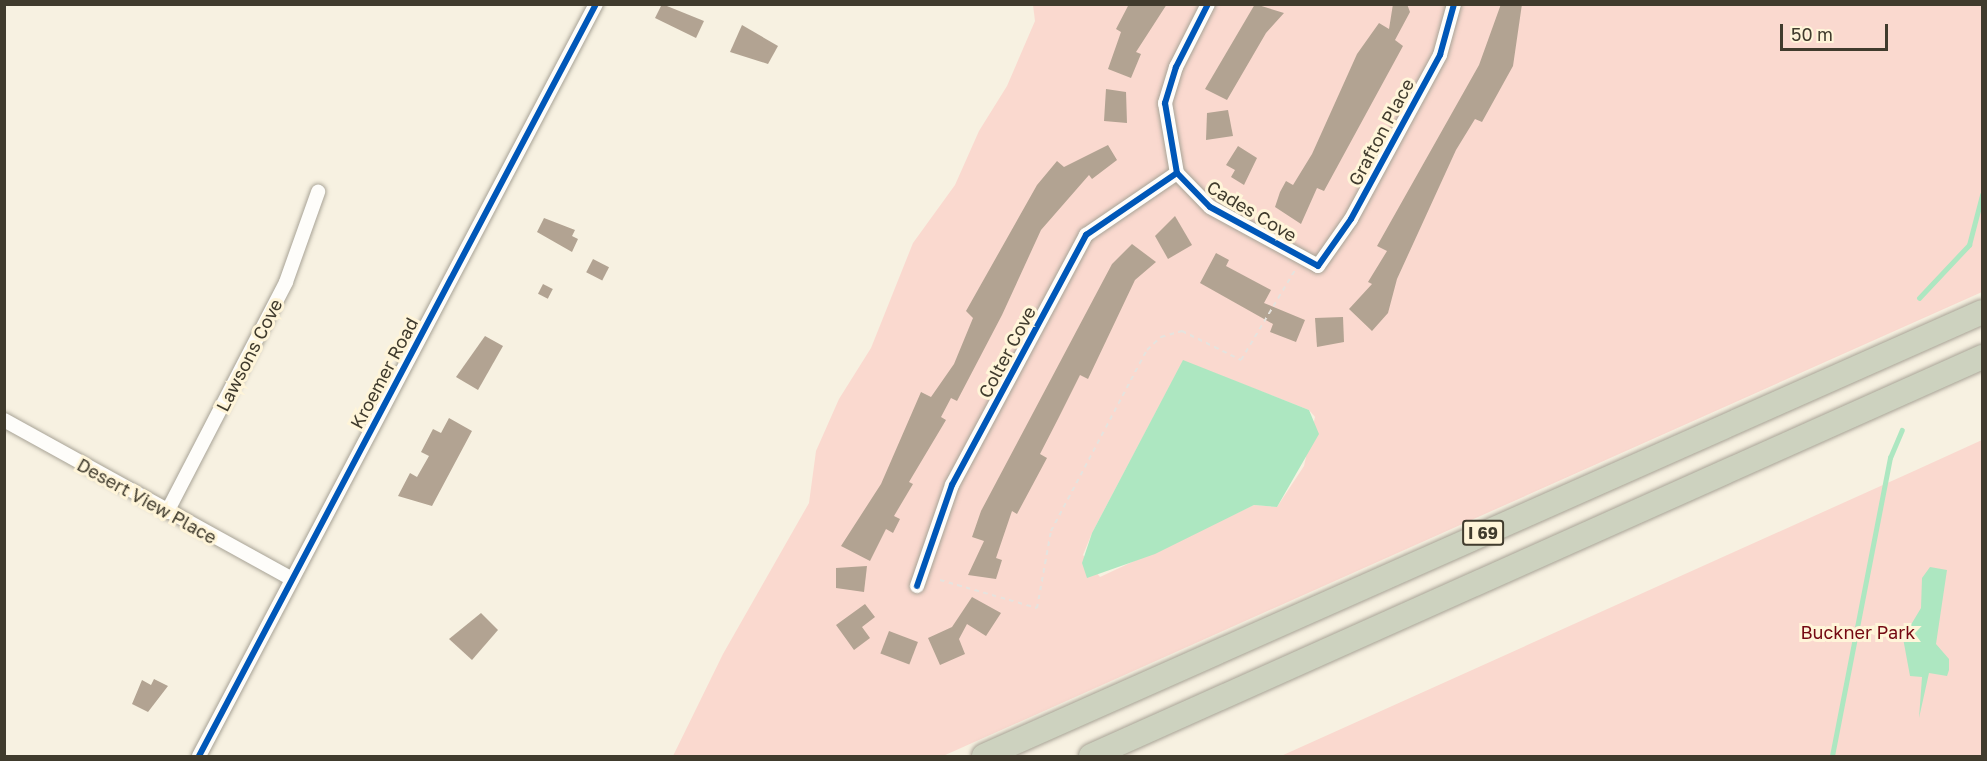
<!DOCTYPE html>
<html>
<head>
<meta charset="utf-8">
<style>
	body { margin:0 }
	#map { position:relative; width:1987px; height:761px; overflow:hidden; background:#f7f1e1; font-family:"Golos Text",sans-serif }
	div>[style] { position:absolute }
	.green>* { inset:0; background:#fad9cf }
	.water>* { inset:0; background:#ade7c1 }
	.stream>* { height:4.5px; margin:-2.25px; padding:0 2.25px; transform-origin:2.25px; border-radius:2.25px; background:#ade7c1 }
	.building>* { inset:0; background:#b2a392; transform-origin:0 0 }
	.path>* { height:2px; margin-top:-1px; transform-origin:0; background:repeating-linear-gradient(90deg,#e6e3de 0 4.5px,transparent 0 9px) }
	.roads { filter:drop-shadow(0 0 2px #a8a396) drop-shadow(0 0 2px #a8a396) }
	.minor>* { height:14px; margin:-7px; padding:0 7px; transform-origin:7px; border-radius:7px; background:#fefdfa }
	.motorway>* { height:24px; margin:-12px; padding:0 12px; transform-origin:12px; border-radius:12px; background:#cdd2bf }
	.cycleway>* { height:6px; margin:-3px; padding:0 3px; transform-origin:3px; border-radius:3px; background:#0057b8 }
	span { translate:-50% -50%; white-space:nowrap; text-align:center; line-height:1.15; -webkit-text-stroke:6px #fff5d9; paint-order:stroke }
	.shield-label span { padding:2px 4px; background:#fff5d9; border:2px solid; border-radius:4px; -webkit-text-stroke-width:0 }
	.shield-label { font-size:16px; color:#403b2d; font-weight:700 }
	.street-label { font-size:18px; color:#403b2d }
	.park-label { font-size:18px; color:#740811 }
	.frame { position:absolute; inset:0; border:6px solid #403b2d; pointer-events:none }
	.scale { position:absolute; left:1780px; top:24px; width:108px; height:27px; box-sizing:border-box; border:3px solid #403b2d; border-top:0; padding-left:8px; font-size:18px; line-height:21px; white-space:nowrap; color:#403b2d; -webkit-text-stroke:4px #fff5d9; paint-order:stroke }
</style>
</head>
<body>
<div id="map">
	<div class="green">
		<div style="clip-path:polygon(evenodd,1033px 5px,1982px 5px,1982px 292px,943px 756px,673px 756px,723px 654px,809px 503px,816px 451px,839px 399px,871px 348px,913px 243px,955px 185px,979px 131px,1007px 86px,1035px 21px,1033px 5px,1183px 361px,1309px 410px,1315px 417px,1304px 466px,1277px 507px,1254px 505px,1100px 577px,1083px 555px,1092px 533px,1183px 361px)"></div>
		<div style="clip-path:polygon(1982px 440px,1982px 756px,1281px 756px,1914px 471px)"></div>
	</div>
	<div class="water">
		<div style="clip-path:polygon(1183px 360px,1309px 410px,1319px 434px,1277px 507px,1254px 505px,1155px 554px,1087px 578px,1082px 563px,1092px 533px)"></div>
		<div style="clip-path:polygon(1930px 567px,1947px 570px,1936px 644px,1949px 659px,1949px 670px,1947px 676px,1929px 673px,1919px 718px,1922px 677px,1910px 676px,1903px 638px,1921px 608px,1922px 578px)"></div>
	</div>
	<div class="stream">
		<div style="left:1919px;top:298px;width:73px;rotate:-46.7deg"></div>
		<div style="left:1969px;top:245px;width:52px;rotate:-75.4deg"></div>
		<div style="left:1832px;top:756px;width:304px;rotate:-79deg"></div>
		<div style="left:1890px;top:458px;width:30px;rotate:-67deg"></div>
	</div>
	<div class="building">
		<div style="clip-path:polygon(662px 4px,704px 21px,696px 38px,655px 18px)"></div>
		<div style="clip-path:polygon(1129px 4px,1167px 4px,1136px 52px,1141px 54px,1131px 78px,1108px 69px,1121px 32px,1116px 29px)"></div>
		<div style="clip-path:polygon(1255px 4px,1284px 13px,1266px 33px,1227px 100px,1205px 89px)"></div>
		<div style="clip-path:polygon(1393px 4px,1407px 4px,1410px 12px,1395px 40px,1403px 46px,1324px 191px,1317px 188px,1301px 224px,1275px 207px,1280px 192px,1286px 181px,1293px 185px,1312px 154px,1357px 54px,1379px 23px,1389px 29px)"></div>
		<div style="clip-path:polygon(1501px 4px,1522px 4px,1513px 66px,1482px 122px,1475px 119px,1456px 150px,1397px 279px,1388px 313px,1372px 331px,1349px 309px,1372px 284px,1368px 282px,1387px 251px,1377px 246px,1479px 65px)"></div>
		<div style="clip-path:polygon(742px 25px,778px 46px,768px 64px,730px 52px)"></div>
		<div style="clip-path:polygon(1106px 89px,1126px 92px,1127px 123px,1104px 121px)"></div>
		<div style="clip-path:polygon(1228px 110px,1233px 136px,1206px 140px,1207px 113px)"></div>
		<div style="clip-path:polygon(1108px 145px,1117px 160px,1092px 179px,1089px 175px,1041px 230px,1002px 315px,957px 401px,951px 398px,941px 417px,946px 420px,909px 482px,913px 484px,894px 516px,900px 519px,893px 533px,886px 529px,870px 561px,841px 546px,881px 484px,921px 392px,931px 397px,954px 364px,973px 318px,966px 311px,1037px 185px,1057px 161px,1064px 167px)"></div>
		<div style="clip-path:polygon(1238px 146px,1257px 158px,1244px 185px,1231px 177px,1235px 170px,1226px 165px)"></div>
		<div style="clip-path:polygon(1175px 216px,1192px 245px,1168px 259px,1155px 236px)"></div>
		<div style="clip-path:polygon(544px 218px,575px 230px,572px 236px,578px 239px,572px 252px,537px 232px)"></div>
		<div style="clip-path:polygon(1132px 244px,1156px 262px,1135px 280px,1088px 379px,1080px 375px,1058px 419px,1040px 454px,1047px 458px,1017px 514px,1012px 511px,996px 558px,1002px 560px,996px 579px,968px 575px,984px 541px,972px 537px,981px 511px,1112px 264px)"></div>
		<div style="clip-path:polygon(1216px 253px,1229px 260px,1226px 266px,1271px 290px,1264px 303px,1305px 320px,1296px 342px,1270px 332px,1273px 324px,1200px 283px)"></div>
		<div style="left:593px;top:259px;width:18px;height:15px;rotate:27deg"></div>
		<div style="left:543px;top:284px;width:11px;height:11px;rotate:27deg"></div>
		<div style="clip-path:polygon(1343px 317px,1344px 342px,1317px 347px,1315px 318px)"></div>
		<div style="clip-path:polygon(485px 336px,503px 346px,478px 390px,456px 377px)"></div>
		<div style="clip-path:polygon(449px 418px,472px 431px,432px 506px,398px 496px,410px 473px,417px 477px,429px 456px,421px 452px,433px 429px,441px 433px)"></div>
		<div style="clip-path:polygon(867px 566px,864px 592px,836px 588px,836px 568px)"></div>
		<div style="clip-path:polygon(972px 597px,1001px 613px,986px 636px,967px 624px,959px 639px,965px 654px,940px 665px,928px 638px,952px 627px)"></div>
		<div style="clip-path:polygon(865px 604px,875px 617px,862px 627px,870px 638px,854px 650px,836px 625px)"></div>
		<div style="clip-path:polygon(481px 613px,498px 630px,472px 660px,449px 639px)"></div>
		<div style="left:889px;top:631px;width:31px;height:24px;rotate:21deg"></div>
		<div style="clip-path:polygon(154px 679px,168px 686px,148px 712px,132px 704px,142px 680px,151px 685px)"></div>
	</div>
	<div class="path">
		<div style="left:940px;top:580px;width:101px;rotate:16.1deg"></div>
		<div style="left:1037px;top:608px;width:78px;rotate:-79.7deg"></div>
		<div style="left:1051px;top:531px;width:205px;rotate:-62.1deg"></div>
		<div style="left:1147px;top:350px;width:19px;rotate:-43deg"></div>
		<div style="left:1161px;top:337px;width:22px;rotate:-16deg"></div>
		<div style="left:1182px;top:331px;width:66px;rotate:26.2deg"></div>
		<div style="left:1241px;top:360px;width:105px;rotate:-59deg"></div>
	</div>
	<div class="roads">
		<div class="minor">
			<div style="left:1208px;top:4px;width:71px;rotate:116.9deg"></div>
			<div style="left:1176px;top:67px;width:38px;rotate:107deg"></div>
			<div style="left:1165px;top:103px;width:71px;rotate:80.3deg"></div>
			<div style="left:1177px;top:173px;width:47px;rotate:45.9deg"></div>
			<div style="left:1210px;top:207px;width:123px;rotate:28.6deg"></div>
			<div style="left:1318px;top:266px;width:57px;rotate:-54.9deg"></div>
			<div style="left:1351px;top:219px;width:187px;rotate:-61.5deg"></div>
			<div style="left:1440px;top:55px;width:53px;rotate:-74.6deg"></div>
			<div style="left:4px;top:420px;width:329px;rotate:28.9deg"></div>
			<div style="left:167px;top:512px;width:259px;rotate:-62.6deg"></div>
			<div style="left:286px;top:282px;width:96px;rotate:-70.4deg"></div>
			<div style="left:917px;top:586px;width:107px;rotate:-70.9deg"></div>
			<div style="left:952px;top:485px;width:284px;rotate:-61.8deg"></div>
			<div style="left:1086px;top:235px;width:110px;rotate:-34.3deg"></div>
			<div style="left:199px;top:756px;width:850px;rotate:-62.17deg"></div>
		</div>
		<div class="motorway">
			<div style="left:984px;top:756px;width:1092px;rotate:-23.98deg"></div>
			<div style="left:1091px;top:756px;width:976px;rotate:-24.12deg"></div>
		</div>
	</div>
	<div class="cycleway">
		<div style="left:1208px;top:4px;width:71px;rotate:116.9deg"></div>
		<div style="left:1176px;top:67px;width:38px;rotate:107deg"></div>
		<div style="left:1165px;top:103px;width:71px;rotate:80.3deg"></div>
		<div style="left:1177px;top:173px;width:47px;rotate:45.9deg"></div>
		<div style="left:1210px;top:207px;width:123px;rotate:28.6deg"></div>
		<div style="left:1318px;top:266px;width:57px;rotate:-54.9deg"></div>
		<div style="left:1351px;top:219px;width:187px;rotate:-61.5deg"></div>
		<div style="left:1440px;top:55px;width:53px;rotate:-74.6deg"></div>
		<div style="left:917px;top:586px;width:107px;rotate:-70.9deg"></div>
		<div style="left:952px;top:485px;width:284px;rotate:-61.8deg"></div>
		<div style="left:1086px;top:235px;width:110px;rotate:-34.3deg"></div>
		<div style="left:199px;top:756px;width:850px;rotate:-62.17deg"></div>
	</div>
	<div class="shield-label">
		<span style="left:1483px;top:533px">I 69</span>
	</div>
	<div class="street-label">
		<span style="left:1381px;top:132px;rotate:-62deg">Grafton Place</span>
		<span style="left:1252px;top:211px;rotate:31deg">Cades Cove</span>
		<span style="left:1007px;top:352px;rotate:-62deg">Colter Cove</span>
		<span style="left:249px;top:355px;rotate:-63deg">Lawsons Cove</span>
		<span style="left:384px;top:373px;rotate:-62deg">Kroemer Road</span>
		<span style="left:147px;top:501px;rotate:29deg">Desert View Place</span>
	</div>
	<div class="park-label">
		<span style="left:1858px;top:632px">Buckner Park</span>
	</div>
	<div class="frame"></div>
	<div class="scale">50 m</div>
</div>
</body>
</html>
